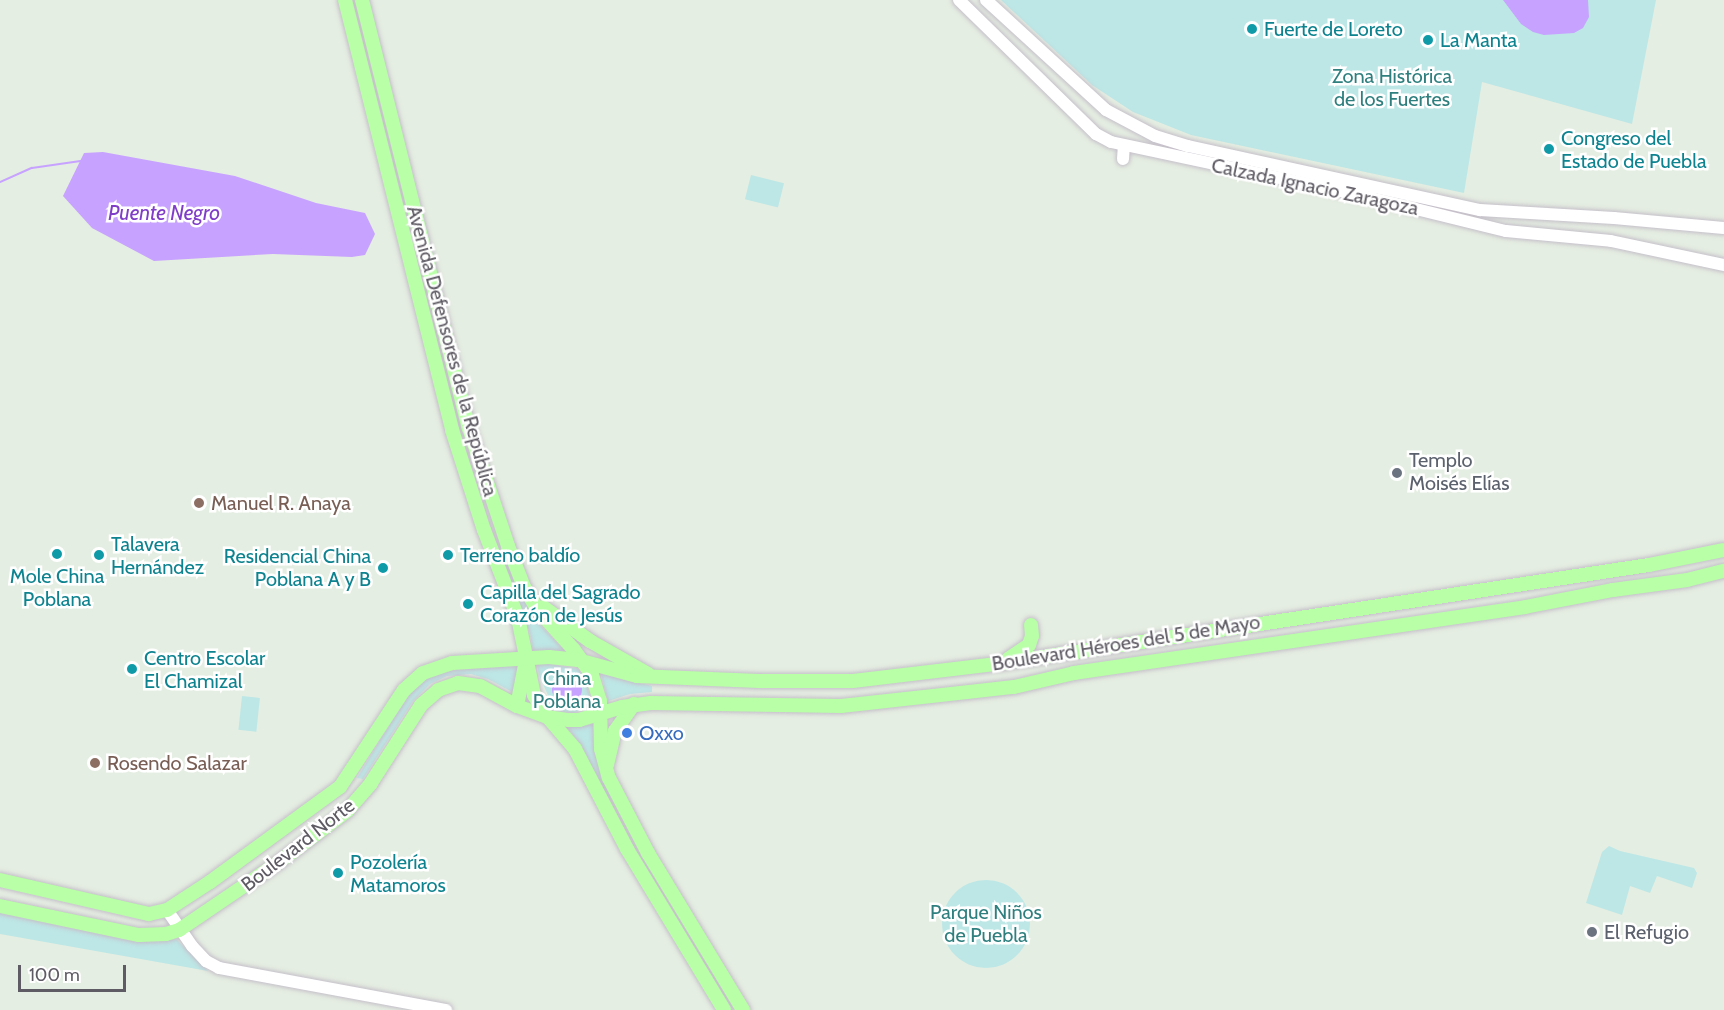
<!DOCTYPE html>
<html>
<head>
<meta charset="utf-8">
<style>
	body { margin:0 }
	#map { position:relative; width:1724px; height:1010px; overflow:hidden; background:#e5eee2; font-family:Cabin,sans-serif }
	div>[style] { position:absolute }
	.green>* { inset:0; background:#bde7e6; transform-origin:0 0 }
	.round { border-radius:50% }
	.water>* { inset:0; background:#c7a2ff }
	.stream>* { height:2px; margin:-1px; padding:0 1px; transform-origin:1px; border-radius:1px; background:#c7a2ff }
	.roads { filter:drop-shadow(0 0 2px #c5bfc9) drop-shadow(0 0 2px #c5bfc9) }
	.secondary>* { height:12px; margin:-6px; padding:0 6px; transform-origin:6px; border-radius:6px; background:#fff }
	.primary>* { height:14px; margin:-7px; padding:0 7px; transform-origin:7px; border-radius:7px; background:#b8ffa7 }
	.dots>* { width:16px; height:16px; translate:-50% -50%; box-sizing:border-box; border:3px solid #fff; border-radius:50% }
	span { translate:-50% -50%; white-space:nowrap; text-align:center; line-height:1.15; -webkit-text-stroke:5px #fff; paint-order:stroke }
	.culture-label { font-size:20px; color:#0d838f }
	.left { translate:0 -50%; text-align:left }
	.right { translate:-100% -50%; text-align:right }
	.park-label { font-size:20px; color:#2f7f7f }
	.street-label { font-size:20px; color:#5f5b64 }
	.worship-label { font-size:20px; color:#5b616d }
	.education-label { font-size:20px; color:#785e54 }
	.shop-label { font-size:20px; color:#366cbe }
	.water-label { font-size:21px; color:#803ec8; font-style:italic }
	.scale { position:absolute; left:18px; top:965px; width:108px; height:27px; box-sizing:border-box; border:3px solid #5f5b64; border-top:0; padding-left:8px; font-size:18px; line-height:21px; white-space:nowrap; color:#5f5b64; -webkit-text-stroke:4px #fff; paint-order:stroke }
</style>
</head>
<body>
<div id="map">
	<div class="green">
		<div style="clip-path:polygon(1001px 0,1656px 0,1632px 124px,1482px 82px,1464px 193px,1191px 135px,1133px 112px,1092px 85px)"></div>
		<div style="left:751px;top:175px;width:34px;height:25px;rotate:14deg"></div>
		<div style="clip-path:polygon(503px 548px,525px 601px,539px 624px,565px 651px,533px 651px,530px 633px,500px 550px)"></div>
		<div style="clip-path:polygon(544px 663px,578px 669px,585px 678px,592px 705px,574px 713px,555px 711px,539px 675px,537px 664px)"></div>
		<div style="clip-path:polygon(523px 665px,516px 694px,488px 679px,471px 674px,447px 676px,430px 684px,413px 701px,363px 779px,357px 778px,411px 690px,420px 681px,434px 674px,457px 670px)"></div>
		<div style="clip-path:polygon(601px 674px,652px 686px,652px 692px,630px 694px,608px 701px)"></div>
		<div style="left:242px;top:696px;width:18px;height:34px;rotate:6deg"></div>
		<div style="clip-path:polygon(595px 721px,599px 766px,610px 796px,607px 798px,581px 745px,566px 726px)"></div>
		<div style="clip-path:polygon(1609px 846px,1620px 851px,1694px 868px,1697px 873px,1692px 888px,1657px 876px,1650px 893px,1630px 886px,1622px 915px,1586px 903px,1602px 852px)"></div>
		<div class="round" style="left:942px;top:880px;width:88px;height:88px"></div>
		<div style="clip-path:polygon(0 910px,162px 941px,176px 939px,208px 971px,0 934px)"></div>
	</div>
	<div class="water">
		<div style="clip-path:polygon(1503px 0,1588px 0,1589px 17px,1583px 28px,1574px 33px,1544px 35px,1533px 32px,1521px 24px)"></div>
		<div style="clip-path:polygon(103px 152px,235px 176px,316px 203px,365px 213px,375px 234px,365px 255px,352px 257px,273px 254px,154px 261px,92px 228px,63px 196px,84px 153px)"></div>
		<div class="round" style="left:552px;top:674px;width:30px;height:30px"></div>
	</div>
	<div class="stream">
		<div style="left:0;top:182px;width:35px;rotate:-24deg"></div>
		<div style="left:32px;top:168px;width:49px;rotate:-8.1deg"></div>
	</div>
	<div class="roads">
		<div class="secondary">
			<div style="left:959px;top:0;width:192px;rotate:44.4deg"></div>
			<div style="left:1096px;top:134px;width:17px;rotate:28deg"></div>
			<div style="left:1111px;top:142px;width:249px;rotate:12deg"></div>
			<div style="left:1355px;top:194px;width:155px;rotate:13.8deg"></div>
			<div style="left:1506px;top:231px;width:105px;rotate:5.4deg"></div>
			<div style="left:1611px;top:241px;width:116px;rotate:12deg"></div>
			<div style="left:986px;top:0;width:163px;rotate:42.5deg"></div>
			<div style="left:1106px;top:110px;width:55px;rotate:28deg"></div>
			<div style="left:1155px;top:136px;width:34px;rotate:17deg"></div>
			<div style="left:1188px;top:146px;width:299px;rotate:12.4deg"></div>
			<div style="left:1480px;top:210px;width:134px;rotate:3.4deg"></div>
			<div style="left:1614px;top:218px;width:110px;rotate:5.2deg"></div>
			<div style="left:1123px;top:159px;width:13px;rotate:-86deg"></div>
			<div style="left:167px;top:910px;width:44px;rotate:55.2deg"></div>
			<div style="left:192px;top:946px;width:21px;rotate:47deg"></div>
			<div style="left:206px;top:961px;width:15px;rotate:28deg"></div>
			<div style="left:219px;top:968px;width:231px;rotate:10.5deg"></div>
		</div>
		<div class="primary">
			<div style="left:345px;top:0;width:443px;rotate:76deg"></div>
			<div style="left:452px;top:430px;width:105px;rotate:72.3deg"></div>
			<div style="left:484px;top:530px;width:94px;rotate:68.9deg"></div>
			<div style="left:518px;top:618px;width:79px;rotate:78.3deg"></div>
			<div style="left:534px;top:695px;width:22px;rotate:60deg"></div>
			<div style="left:545px;top:714px;width:46px;rotate:49.4deg"></div>
			<div style="left:575px;top:749px;width:113px;rotate:62.5deg"></div>
			<div style="left:627px;top:849px;width:188px;rotate:58.9deg"></div>
			<div style="left:362px;top:0;width:441px;rotate:76deg"></div>
			<div style="left:469px;top:428px;width:124px;rotate:71.7deg"></div>
			<div style="left:508px;top:546px;width:44px;rotate:68.7deg"></div>
			<div style="left:524px;top:587px;width:26px;rotate:59deg"></div>
			<div style="left:537px;top:609px;width:55px;rotate:47.9deg"></div>
			<div style="left:574px;top:650px;width:31px;rotate:54deg"></div>
			<div style="left:592px;top:675px;width:27px;rotate:73deg"></div>
			<div style="left:600px;top:701px;width:48px;rotate:88.8deg"></div>
			<div style="left:601px;top:749px;width:30px;rotate:75deg"></div>
			<div style="left:609px;top:778px;width:85px;rotate:62.5deg"></div>
			<div style="left:648px;top:853px;width:184px;rotate:58.8deg"></div>
			<div style="left:543px;top:607px;width:58px;rotate:35.9deg"></div>
			<div style="left:590px;top:641px;width:67px;rotate:29.6deg"></div>
			<div style="left:1008px;top:659px;width:25px;rotate:-34deg"></div>
			<div style="left:1029px;top:645px;width:9px;rotate:-72deg"></div>
			<div style="left:1032px;top:636px;width:11px;rotate:-95deg"></div>
			<div style="left:517px;top:706px;width:42px;rotate:-79deg"></div>
			<div style="left:607px;top:765px;width:35px;rotate:-77deg"></div>
			<div style="left:615px;top:731px;width:33px;rotate:-55deg"></div>
			<div style="left:0;top:880px;width:153px;rotate:12.9deg"></div>
			<div style="left:149px;top:914px;width:18px;rotate:-13deg"></div>
			<div style="left:167px;top:910px;width:51px;rotate:-33.1deg"></div>
			<div style="left:210px;top:882px;width:161px;rotate:-36.2deg"></div>
			<div style="left:340px;top:787px;width:116px;rotate:-56.6deg"></div>
			<div style="left:404px;top:690px;width:25px;rotate:-42deg"></div>
			<div style="left:423px;top:673px;width:31px;rotate:-19deg"></div>
			<div style="left:452px;top:663px;width:97px;rotate:-3.5deg"></div>
			<div style="left:549px;top:657px;width:29px;rotate:6deg"></div>
			<div style="left:578px;top:660px;width:61px;rotate:15.2deg"></div>
			<div style="left:637px;top:676px;width:122px;rotate:2.3deg"></div>
			<div style="left:759px;top:681px;width:94px"></div>
			<div style="left:853px;top:681px;width:151px;rotate:-6.8deg"></div>
			<div style="left:1003px;top:663px;width:653px;rotate:-8.63deg"></div>
			<div style="left:1649px;top:565px;width:76px;rotate:-11.3deg"></div>
			<div style="left:0;top:906px;width:142px;rotate:11.8deg"></div>
			<div style="left:139px;top:935px;width:27px;rotate:-2deg"></div>
			<div style="left:166px;top:934px;width:14px;rotate:-17deg"></div>
			<div style="left:179px;top:930px;width:121px;rotate:-34.2deg"></div>
			<div style="left:279px;top:862px;width:85px;rotate:-36.9deg"></div>
			<div style="left:347px;top:811px;width:37px;rotate:-49deg"></div>
			<div style="left:371px;top:783px;width:93px;rotate:-57.3deg"></div>
			<div style="left:421px;top:705px;width:23px;rotate:-41deg"></div>
			<div style="left:438px;top:690px;width:21px;rotate:-19deg"></div>
			<div style="left:458px;top:683px;width:22px;rotate:8deg"></div>
			<div style="left:480px;top:686px;width:42px;rotate:28.4deg"></div>
			<div style="left:517px;top:706px;width:32px;rotate:20deg"></div>
			<div style="left:547px;top:717px;width:22px;rotate:8deg"></div>
			<div style="left:569px;top:720px;width:10px"></div>
			<div style="left:579px;top:720px;width:45px;rotate:-16.8deg"></div>
			<div style="left:622px;top:707px;width:29px;rotate:-8deg"></div>
			<div style="left:651px;top:703px;width:190px;rotate:0.9deg"></div>
			<div style="left:841px;top:706px;width:174px;rotate:-6.3deg"></div>
			<div style="left:1014px;top:687px;width:62px;rotate:-13.1deg"></div>
			<div style="left:1074px;top:673px;width:456px;rotate:-8.3deg"></div>
			<div style="left:1525px;top:607px;width:90px;rotate:-10.9deg"></div>
			<div style="left:1613px;top:590px;width:75px;rotate:-7.7deg"></div>
			<div style="left:1687px;top:580px;width:38px;rotate:-14deg"></div>
		</div>
	</div>
	<div class="dots">
		<div style="left:1252px;top:29px;background:#0f9aa8"></div>
		<div style="left:1428px;top:40px;background:#0f9aa8"></div>
		<div style="left:1549px;top:149px;background:#0f9aa8"></div>
		<div style="left:1397px;top:473px;background:#6b7280"></div>
		<div style="left:199px;top:503px;background:#8d6e63"></div>
		<div style="left:57px;top:554px;background:#0f9aa8"></div>
		<div style="left:99px;top:555px;background:#0f9aa8"></div>
		<div style="left:448px;top:555px;background:#0f9aa8"></div>
		<div style="left:383px;top:568px;background:#0f9aa8"></div>
		<div style="left:468px;top:604px;background:#0f9aa8"></div>
		<div style="left:132px;top:669px;background:#0f9aa8"></div>
		<div style="left:627px;top:733px;background:#3f7fe0"></div>
		<div style="left:95px;top:763px;background:#8d6e63"></div>
		<div style="left:338px;top:873px;background:#0f9aa8"></div>
		<div style="left:1592px;top:932px;background:#6b7280"></div>
	</div>
	<div class="culture-label">
		<span class="left" style="left:1264px;top:29px">Fuerte de Loreto</span>
		<span class="left" style="left:1440px;top:40px">La Manta</span>
		<span class="left" style="left:1561px;top:150px">Congreso del<br>Estado de Puebla</span>
		<span class="left" style="left:111px;top:556px">Talavera<br>Hernández</span>
		<span class="left" style="left:460px;top:555px">Terreno baldío</span>
		<span class="right" style="left:371px;top:568px">Residencial China<br>Poblana A y B</span>
		<span style="left:57px;top:588px">Mole China<br>Poblana</span>
		<span class="left" style="left:480px;top:604px">Capilla del Sagrado<br>Corazón de Jesús</span>
		<span class="left" style="left:144px;top:670px">Centro Escolar<br>El Chamizal</span>
		<span class="left" style="left:350px;top:874px">Pozolería<br>Matamoros</span>
	</div>
	<div class="park-label">
		<span style="left:1392px;top:88px">Zona Histórica<br>de los Fuertes</span>
		<span style="left:567px;top:690px">China<br>Poblana</span>
		<span style="left:986px;top:924px">Parque Niños<br>de Puebla</span>
	</div>
	<div class="street-label">
		<span style="left:1315px;top:187px;rotate:12deg">Calzada Ignacio Zaragoza</span>
		<span style="left:452px;top:351px;rotate:75deg">Avenida Defensores de la República</span>
		<span style="left:1126px;top:643px;rotate:-9deg">Boulevard Héroes del 5 de Mayo</span>
		<span style="left:298px;top:845px;rotate:-38deg">Boulevard Norte</span>
	</div>
	<div class="worship-label">
		<span class="left" style="left:1409px;top:472px">Templo<br>Moisés Elías</span>
		<span class="left" style="left:1604px;top:932px">El Refugio</span>
	</div>
	<div class="education-label">
		<span class="left" style="left:211px;top:503px">Manuel R. Anaya</span>
		<span class="left" style="left:107px;top:763px">Rosendo Salazar</span>
	</div>
	<div class="shop-label">
		<span class="left" style="left:639px;top:733px">Oxxo</span>
	</div>
	<div class="water-label">
		<span style="left:164px;top:213px">Puente Negro</span>
	</div>
	<div class="scale">100 m</div>
</div>
</body>
</html>
